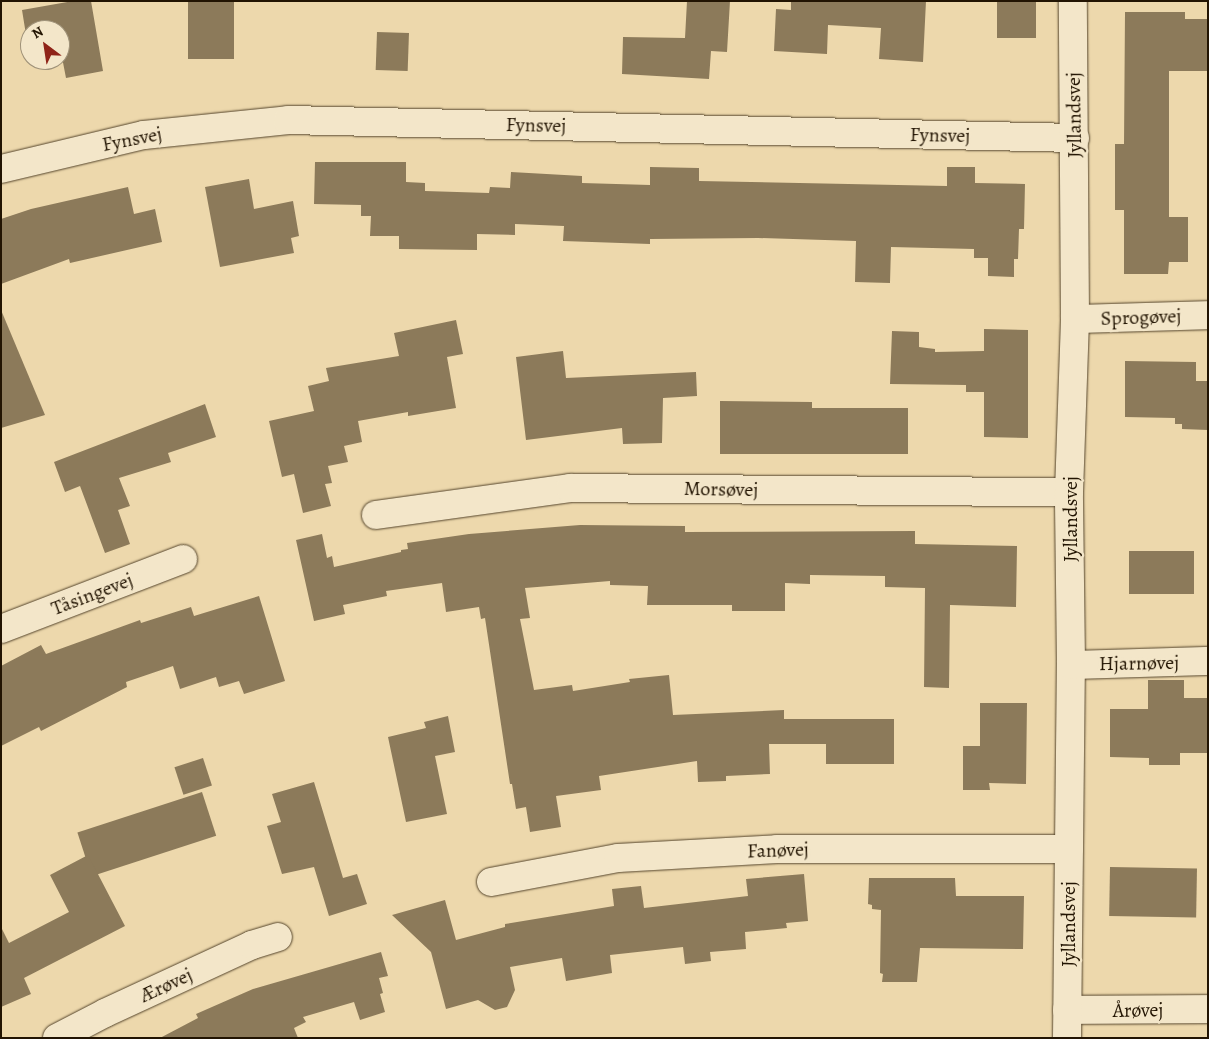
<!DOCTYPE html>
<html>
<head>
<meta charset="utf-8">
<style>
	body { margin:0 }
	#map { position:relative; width:1209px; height:1039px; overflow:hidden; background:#edd8ac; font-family:Alegreya,serif }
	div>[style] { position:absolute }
	.building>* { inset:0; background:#8c7a5a; transform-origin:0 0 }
	.roads { filter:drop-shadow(0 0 1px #55452c) drop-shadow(0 0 1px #55452c) }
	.street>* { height:28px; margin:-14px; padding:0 14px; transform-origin:14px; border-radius:14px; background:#f3e6c9 }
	span { translate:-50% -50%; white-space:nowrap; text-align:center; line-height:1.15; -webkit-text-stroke:4.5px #f3e6c9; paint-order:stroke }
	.street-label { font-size:20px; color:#221402 }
	.frame { position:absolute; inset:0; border:2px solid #221402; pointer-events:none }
	.north { position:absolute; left:20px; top:20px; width:50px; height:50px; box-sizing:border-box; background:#f3e6c9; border:1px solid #9f9279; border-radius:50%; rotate:329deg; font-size:14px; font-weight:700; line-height:20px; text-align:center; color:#221402 }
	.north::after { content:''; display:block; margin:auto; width:18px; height:22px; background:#8f2418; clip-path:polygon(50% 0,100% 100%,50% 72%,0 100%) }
</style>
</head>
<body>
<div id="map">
	<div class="building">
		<div style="clip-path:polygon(73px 1px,91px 1px,103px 71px,66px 78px,60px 47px,60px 30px,30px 30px,30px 40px,27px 41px,22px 10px)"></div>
		<div style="left:188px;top:1px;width:46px;height:58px"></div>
		<div style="clip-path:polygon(687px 1px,730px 1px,727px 52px,711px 51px,709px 79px,622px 74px,623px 37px,685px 38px)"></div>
		<div style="clip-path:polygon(791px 1px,926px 1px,923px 62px,879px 59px,881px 28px,828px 25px,827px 54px,774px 51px,776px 9px,791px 10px)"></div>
		<div style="left:997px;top:1px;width:39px;height:37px"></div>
		<div style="clip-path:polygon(1125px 12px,1185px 12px,1185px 19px,1208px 19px,1207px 71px,1169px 71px,1169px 217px,1188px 217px,1188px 262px,1169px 262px,1168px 274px,1124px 274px,1124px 210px,1115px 210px,1115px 144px,1124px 144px)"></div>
		<div style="left:377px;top:32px;width:32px;height:38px;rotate:2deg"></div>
		<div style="clip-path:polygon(315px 162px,406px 162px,406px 182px,425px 183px,425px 191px,489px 193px,490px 187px,510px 188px,511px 172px,582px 176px,582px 183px,650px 185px,650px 167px,699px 168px,699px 181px,947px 186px,947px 167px,975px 167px,975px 183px,1025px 184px,1024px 229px,1019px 229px,1018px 259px,1014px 259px,1014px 277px,988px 276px,988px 258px,974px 258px,974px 249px,891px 247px,890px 283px,855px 282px,856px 241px,758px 238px,650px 239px,650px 244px,563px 241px,564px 226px,515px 224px,515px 235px,477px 234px,477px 250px,399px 249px,399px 236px,370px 236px,371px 216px,361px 216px,361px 205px,314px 204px)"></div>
		<div style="clip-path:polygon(249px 179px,254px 209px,293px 201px,299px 236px,291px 238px,294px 253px,220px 267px,205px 187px)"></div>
		<div style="clip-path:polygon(128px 187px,134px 214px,155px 209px,162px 242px,70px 263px,69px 259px,1px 284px,1px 219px,31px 209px)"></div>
		<div style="clip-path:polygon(1px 310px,45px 415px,1px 428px)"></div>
		<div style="clip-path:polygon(456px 320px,463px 354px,447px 357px,456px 408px,408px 416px,408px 412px,358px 421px,362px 442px,344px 446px,348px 462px,328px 466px,332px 483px,325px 484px,331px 506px,303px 513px,294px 474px,282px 477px,269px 421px,314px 411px,308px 386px,329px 381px,326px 368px,399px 356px,394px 333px)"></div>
		<div style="clip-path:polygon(984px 329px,1028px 330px,1028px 438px,984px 437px,984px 392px,966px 392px,966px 385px,890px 384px,892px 331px,919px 332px,919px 347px,935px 349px,935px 352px,984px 351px)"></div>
		<div style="clip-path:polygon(563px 351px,566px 378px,696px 372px,697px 396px,663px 398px,662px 443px,623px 444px,622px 428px,526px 440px,516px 357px)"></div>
		<div style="clip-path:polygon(1125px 361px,1196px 362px,1196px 381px,1208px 381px,1208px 430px,1182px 429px,1182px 424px,1175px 424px,1175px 418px,1125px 417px)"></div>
		<div style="clip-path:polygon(720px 401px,812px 402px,812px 408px,908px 408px,908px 454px,720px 454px)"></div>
		<div style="clip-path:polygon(205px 404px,216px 437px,168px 453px,171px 462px,119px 478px,130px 506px,118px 510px,130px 544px,105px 553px,80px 486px,65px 492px,54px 462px)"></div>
		<div style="clip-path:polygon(580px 525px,685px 526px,685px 532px,915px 531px,915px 544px,1017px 546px,1016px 607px,950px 605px,949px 688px,924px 687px,925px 588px,885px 587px,885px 576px,810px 575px,810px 584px,785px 583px,785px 611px,732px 611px,732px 605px,647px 605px,648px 586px,610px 585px,610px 581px,525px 588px,530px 618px,520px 619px,534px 690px,572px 685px,573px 691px,630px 682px,629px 679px,669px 675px,673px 715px,784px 710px,784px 719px,894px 719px,894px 764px,826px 764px,826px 744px,769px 744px,770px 774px,726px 776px,726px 781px,698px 782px,697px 761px,599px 776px,601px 790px,556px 796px,561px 827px,530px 832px,526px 807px,516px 809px,512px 784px,510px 784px,485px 618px,481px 619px,479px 607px,446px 612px,442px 583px,386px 591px,387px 596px,343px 605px,345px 614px,314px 621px,296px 540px,322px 534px,327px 558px,332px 556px,334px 567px,401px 552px,401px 550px,408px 549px,407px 543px,469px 534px)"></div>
		<div style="left:1129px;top:551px;width:65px;height:43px"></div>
		<div style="clip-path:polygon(259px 596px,285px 681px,244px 694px,239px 681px,219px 687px,216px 677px,180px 689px,173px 666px,126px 682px,127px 687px,41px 731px,39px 727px,1px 746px,1px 666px,41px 645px,46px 654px,140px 620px,141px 623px,191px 607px,194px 616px)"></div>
		<div style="clip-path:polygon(1148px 680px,1184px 680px,1184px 698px,1208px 698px,1208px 753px,1180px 753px,1180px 765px,1149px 765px,1149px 758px,1110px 757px,1110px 709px,1148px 709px)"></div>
		<div style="clip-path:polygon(980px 703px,1027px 703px,1026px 784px,989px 783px,990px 790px,963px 790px,963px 746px,980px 746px)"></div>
		<div style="clip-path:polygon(448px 716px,455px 752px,435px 756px,447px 814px,406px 822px,388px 737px,426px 728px,424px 722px)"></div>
		<div style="left:203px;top:758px;width:29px;height:30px;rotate:72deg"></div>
		<div style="clip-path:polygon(314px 782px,343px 878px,357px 874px,367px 904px,329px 916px,314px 867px,282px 874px,267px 826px,281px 822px,272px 794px)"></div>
		<div style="left:202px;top:792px;width:46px;height:131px;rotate:72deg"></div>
		<div style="clip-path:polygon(88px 855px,125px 926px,24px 978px,31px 994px,1px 1007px,1px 927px,9px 943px,69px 912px,50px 875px)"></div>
		<div style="left:1110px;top:867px;width:87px;height:49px;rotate:1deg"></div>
		<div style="clip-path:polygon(804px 874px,808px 921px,786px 923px,787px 928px,745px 932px,746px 949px,710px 952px,711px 961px,685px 964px,683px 947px,610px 955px,612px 973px,566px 981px,562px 958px,510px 967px,515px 990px,507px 1007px,495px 1010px,478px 1000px,446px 1009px,431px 952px,392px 915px,445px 900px,456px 940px,505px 927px,505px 924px,614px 906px,612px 889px,641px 886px,644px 908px,748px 896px,746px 879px)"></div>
		<div style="clip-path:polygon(869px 878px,955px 878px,956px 896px,1024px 896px,1023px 949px,920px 948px,917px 982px,882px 982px,883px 974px,880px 973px,881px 910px,872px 909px,872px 905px,868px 904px)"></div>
		<div style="clip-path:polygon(381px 952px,388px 976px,379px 978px,383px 993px,380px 994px,385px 1012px,360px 1020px,354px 1002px,303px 1017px,306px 1022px,294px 1028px,298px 1038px,160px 1038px,198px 1018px,196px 1014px,253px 989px)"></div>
	</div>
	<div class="roads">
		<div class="street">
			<div style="left:1px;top:169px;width:147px;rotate:-13.4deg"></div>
			<div style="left:144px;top:135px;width:145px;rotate:-5.9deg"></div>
			<div style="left:288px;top:120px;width:787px;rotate:1.31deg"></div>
			<div style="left:1075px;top:319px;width:133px;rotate:-1.7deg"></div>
			<div style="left:376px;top:515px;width:196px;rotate:-7.9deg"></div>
			<div style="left:570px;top:488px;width:499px;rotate:0.5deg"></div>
			<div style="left:1px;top:629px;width:195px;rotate:-21deg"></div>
			<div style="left:1071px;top:665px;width:137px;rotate:-1.7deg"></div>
			<div style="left:491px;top:882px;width:129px;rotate:-10.7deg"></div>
			<div style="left:618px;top:858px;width:159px;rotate:-3.2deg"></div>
			<div style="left:777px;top:849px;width:292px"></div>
			<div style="left:1067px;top:1010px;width:141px;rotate:-0.4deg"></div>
			<div style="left:57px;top:1038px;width:54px;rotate:-27.5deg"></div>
			<div style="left:105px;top:1013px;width:162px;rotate:-24.8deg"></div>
			<div style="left:252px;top:945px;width:27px;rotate:-17deg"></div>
			<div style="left:1067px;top:1038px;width:373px;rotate:-89.4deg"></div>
			<div style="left:1071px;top:665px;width:173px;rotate:-90.7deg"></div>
			<div style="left:1069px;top:492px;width:173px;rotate:-88deg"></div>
			<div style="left:1075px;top:319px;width:318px;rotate:-90.4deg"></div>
		</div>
	</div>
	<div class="street-label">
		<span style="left:1074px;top:115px;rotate:-91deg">Jyllandsvej</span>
		<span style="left:536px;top:125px;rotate:1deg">Fynsvej</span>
		<span style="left:940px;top:135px;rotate:1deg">Fynsvej</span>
		<span style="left:132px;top:139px;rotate:-11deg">Fynsvej</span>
		<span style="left:1141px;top:317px;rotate:-2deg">Sprogøvej</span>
		<span style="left:721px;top:489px;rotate:1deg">Morsøvej</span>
		<span style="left:1070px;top:519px;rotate:-90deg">Jyllandsvej</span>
		<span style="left:92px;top:594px;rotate:-21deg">Tåsingevej</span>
		<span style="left:1139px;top:663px;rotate:-1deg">Hjarnøvej</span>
		<span style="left:778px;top:850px;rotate:-2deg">Fanøvej</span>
		<span style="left:1068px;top:924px;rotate:-90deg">Jyllandsvej</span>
		<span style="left:166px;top:985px;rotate:-25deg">Ærøvej</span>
		<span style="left:1138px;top:1010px;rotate:-1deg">Årøvej</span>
	</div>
	<div class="frame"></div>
	<div class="north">N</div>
</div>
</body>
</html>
